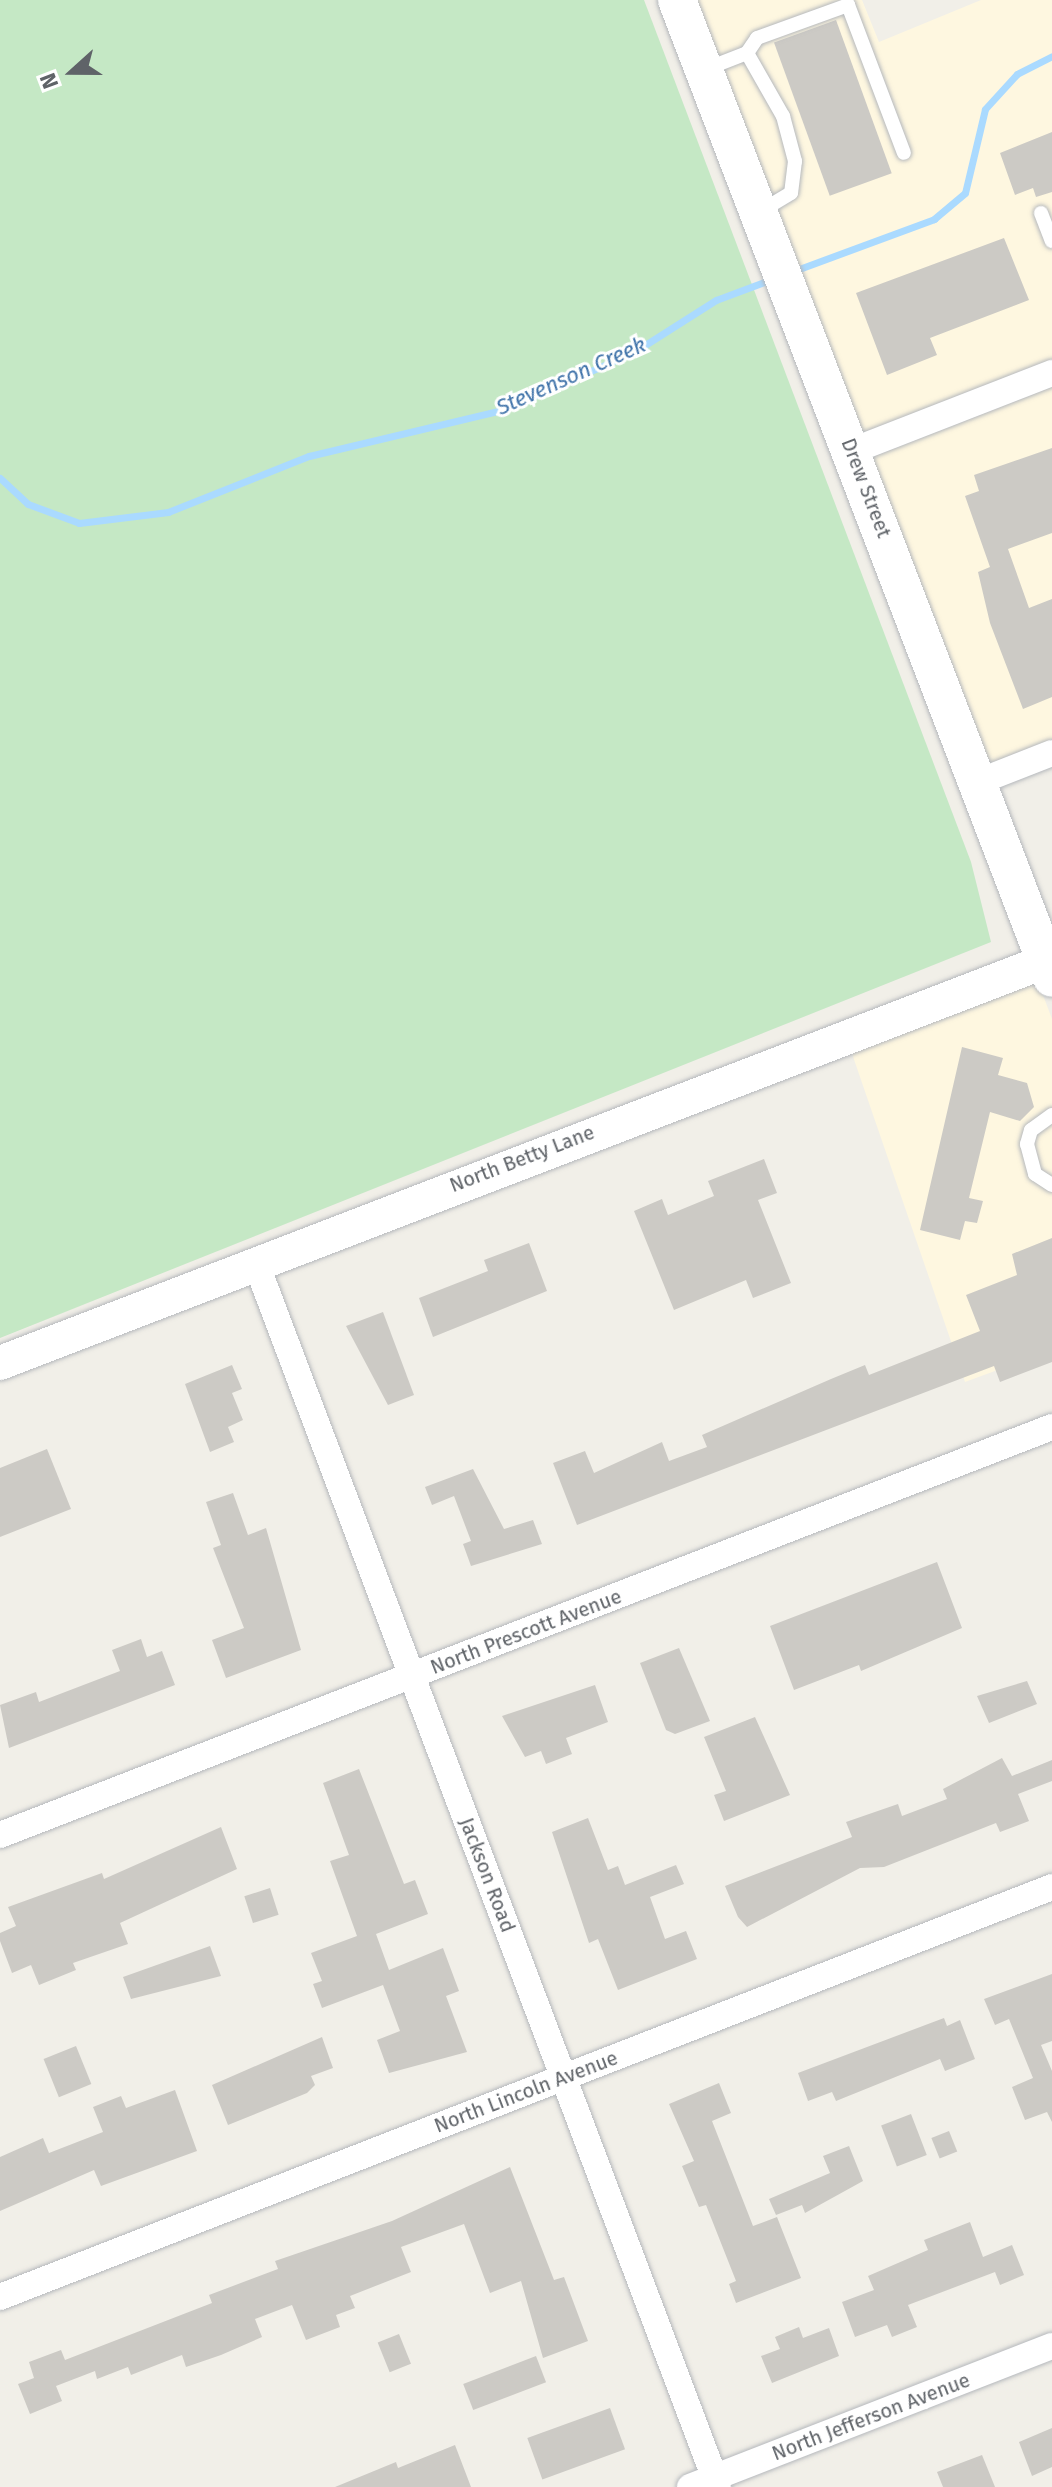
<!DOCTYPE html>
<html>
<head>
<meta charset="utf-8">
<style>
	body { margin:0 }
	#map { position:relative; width:1052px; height:2487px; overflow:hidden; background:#f1efe8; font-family:"Fira Sans",sans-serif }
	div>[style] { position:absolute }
	.commercial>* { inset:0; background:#fef7e0 }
	.green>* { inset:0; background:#c5e8c5 }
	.stream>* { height:7px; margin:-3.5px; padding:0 3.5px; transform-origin:3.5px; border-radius:3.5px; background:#aadaff }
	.building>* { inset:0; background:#cccac5; transform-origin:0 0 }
	.roads { filter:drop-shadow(0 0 2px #b5b8bc) drop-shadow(0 0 2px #b5b8bc) }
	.service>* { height:14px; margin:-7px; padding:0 7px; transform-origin:7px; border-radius:7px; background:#fff }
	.minor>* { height:26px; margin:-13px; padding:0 13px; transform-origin:13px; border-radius:13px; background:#fff }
	.tertiary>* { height:34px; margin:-17px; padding:0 17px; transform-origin:17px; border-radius:17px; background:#fff }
	.secondary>* { height:38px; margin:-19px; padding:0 19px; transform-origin:19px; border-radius:19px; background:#fff }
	span { translate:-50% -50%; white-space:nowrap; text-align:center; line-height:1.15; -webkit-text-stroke:6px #fff; paint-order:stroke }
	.street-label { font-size:20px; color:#5f6368 }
	.water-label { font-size:22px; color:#4174aa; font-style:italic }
	.north { position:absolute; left:32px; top:32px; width:80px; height:80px; -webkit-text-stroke:6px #fff; paint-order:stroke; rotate:249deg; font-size:22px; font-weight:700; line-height:32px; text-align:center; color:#5f6368 }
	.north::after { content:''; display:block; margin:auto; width:28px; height:36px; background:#5f6368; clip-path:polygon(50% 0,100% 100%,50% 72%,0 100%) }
</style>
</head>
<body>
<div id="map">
	<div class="commercial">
		<div style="clip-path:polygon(693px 0,862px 0,879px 42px,981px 0,1052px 0,1052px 360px,861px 434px)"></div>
		<div style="clip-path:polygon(1052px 387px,1052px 739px,987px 765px,870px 458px)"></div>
		<div style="clip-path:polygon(1037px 979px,1052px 1019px,1052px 1350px,965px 1382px,849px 1045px)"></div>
	</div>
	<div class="green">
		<div style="clip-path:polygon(0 0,644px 0,971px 862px,991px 942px,0 1338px)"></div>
	</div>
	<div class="stream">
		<div style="left:791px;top:272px;width:153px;rotate:-20.3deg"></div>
		<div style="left:934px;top:219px;width:40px;rotate:-40deg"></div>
		<div style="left:965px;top:193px;width:86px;rotate:-76.6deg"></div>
		<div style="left:985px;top:109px;width:47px;rotate:-47.6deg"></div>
		<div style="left:1017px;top:74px;width:39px;rotate:-27deg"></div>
		<div style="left:0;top:478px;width:38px;rotate:43deg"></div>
		<div style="left:28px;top:504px;width:54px;rotate:20.4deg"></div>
		<div style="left:79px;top:523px;width:90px;rotate:-7deg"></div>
		<div style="left:168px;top:512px;width:152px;rotate:-21.7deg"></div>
		<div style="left:309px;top:456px;width:198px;rotate:-13.4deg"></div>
		<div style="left:502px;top:410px;width:144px;rotate:-23.7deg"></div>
		<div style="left:634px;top:352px;width:97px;rotate:-32.4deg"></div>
		<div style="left:716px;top:300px;width:60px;rotate:-20.6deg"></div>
	</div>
	<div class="building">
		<div style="left:836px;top:20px;width:163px;height:66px;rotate:70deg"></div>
		<div style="clip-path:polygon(1052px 132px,1052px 192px,1036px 197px,1033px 188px,1015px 195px,1000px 153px)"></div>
		<div style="clip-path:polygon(1004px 238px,1029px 300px,930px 338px,937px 355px,887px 375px,856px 293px)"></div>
		<div style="clip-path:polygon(1052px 448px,1052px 533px,1008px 549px,1029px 608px,1052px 599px,1052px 697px,1023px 709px,990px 623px,978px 572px,990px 567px,965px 496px,979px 491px,974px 475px)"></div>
		<div style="clip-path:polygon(962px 1047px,1003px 1058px,998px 1075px,1027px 1083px,1034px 1107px,1020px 1121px,990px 1112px,969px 1198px,983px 1201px,977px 1223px,965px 1221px,960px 1240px,920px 1230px)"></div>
		<div style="clip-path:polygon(764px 1159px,777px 1193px,758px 1200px,791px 1283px,753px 1298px,746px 1280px,674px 1310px,634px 1211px,662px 1199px,668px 1215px,714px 1196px,708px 1181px)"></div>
		<div style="clip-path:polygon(1052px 1238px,1052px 1362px,1000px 1382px,994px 1366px,577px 1525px,553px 1463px,585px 1451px,594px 1473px,662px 1442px,669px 1461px,707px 1447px,702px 1435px,831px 1379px,865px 1365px,869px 1375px,980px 1331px,966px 1295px,1017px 1275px,1012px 1254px)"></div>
		<div style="clip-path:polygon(529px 1243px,547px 1291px,433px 1337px,419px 1298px,488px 1271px,484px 1260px)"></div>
		<div style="clip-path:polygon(383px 1312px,414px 1395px,388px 1405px,346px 1326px)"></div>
		<div style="clip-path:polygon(232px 1365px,242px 1389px,232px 1393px,243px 1420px,228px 1427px,234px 1442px,210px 1452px,185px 1384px)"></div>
		<div style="clip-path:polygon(47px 1449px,71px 1509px,0 1537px,0 1468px)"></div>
		<div style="clip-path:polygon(473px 1469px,504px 1529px,533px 1520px,542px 1544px,471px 1566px,463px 1544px,471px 1541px,454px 1496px,432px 1505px,425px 1487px)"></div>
		<div style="clip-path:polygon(233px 1493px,248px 1535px,266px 1528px,301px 1650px,226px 1678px,212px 1640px,244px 1628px,213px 1548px,221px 1545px,206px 1502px)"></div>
		<div style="clip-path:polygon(937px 1562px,962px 1628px,861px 1671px,859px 1665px,794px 1690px,770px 1626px)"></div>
		<div style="clip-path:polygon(141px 1639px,147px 1657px,162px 1651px,175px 1685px,9px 1748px,0 1705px,36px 1692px,39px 1702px,120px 1671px,112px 1650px)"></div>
		<div style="clip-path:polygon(679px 1648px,710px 1721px,675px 1734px,666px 1730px,640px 1663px)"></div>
		<div style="clip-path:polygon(1027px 1681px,1037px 1704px,989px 1723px,977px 1696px)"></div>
		<div style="clip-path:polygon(595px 1685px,608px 1722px,566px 1738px,572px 1754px,546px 1764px,541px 1751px,525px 1757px,502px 1716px)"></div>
		<div style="clip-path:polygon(755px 1717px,790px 1795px,724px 1821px,714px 1795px,726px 1791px,704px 1737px)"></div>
		<div style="clip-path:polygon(1002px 1758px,1012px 1776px,1052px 1760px,1052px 1781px,1018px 1794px,1029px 1821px,1000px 1832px,996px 1823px,884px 1867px,860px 1868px,747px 1927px,738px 1917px,725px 1886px,852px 1837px,846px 1822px,898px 1804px,902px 1816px,947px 1799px,943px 1789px)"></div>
		<div style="clip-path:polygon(359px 1769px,404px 1884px,415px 1880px,428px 1914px,376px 1934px,389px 1970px,443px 1948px,459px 1991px,446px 1996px,467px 2052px,389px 2073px,377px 2040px,400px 2031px,383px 1985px,322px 2008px,313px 1984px,322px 1981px,311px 1953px,357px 1936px,330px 1861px,349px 1855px,323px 1783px)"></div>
		<div style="clip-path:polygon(588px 1818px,608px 1870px,618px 1866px,625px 1885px,676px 1865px,684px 1884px,650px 1897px,665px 1939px,686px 1931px,697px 1959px,618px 1990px,598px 1939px,589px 1943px,552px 1832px)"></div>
		<div style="clip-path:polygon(221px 1827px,237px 1869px,120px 1923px,128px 1944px,73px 1963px,76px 1970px,39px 1985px,31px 1965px,12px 1973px,0 1941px,0 1933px,16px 1926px,8px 1907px,102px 1873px,104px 1879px)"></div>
		<div style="left:270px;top:1888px;width:28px;height:27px;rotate:72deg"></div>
		<div style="clip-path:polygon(210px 1946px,221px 1976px,131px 1999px,123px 1977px)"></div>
		<div style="clip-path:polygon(1052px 1974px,1052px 2041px,1041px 2045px,1052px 2071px,1052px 2122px,1047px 2112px,1025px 2120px,1012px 2087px,1033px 2078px,1009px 2019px,995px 2025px,984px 1999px)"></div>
		<div style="clip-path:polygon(944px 2018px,947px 2026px,960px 2020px,975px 2059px,945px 2071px,940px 2059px,836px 2101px,832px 2092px,808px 2101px,798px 2073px)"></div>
		<div style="clip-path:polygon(322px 2037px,333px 2068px,311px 2076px,315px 2085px,307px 2093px,228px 2125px,212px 2085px)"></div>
		<div style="left:76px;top:2046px;width:41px;height:35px;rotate:68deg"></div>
		<div style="clip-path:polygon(719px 2083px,731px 2113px,712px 2121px,753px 2226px,777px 2217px,801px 2278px,736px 2303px,729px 2284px,736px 2281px,706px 2205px,699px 2207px,682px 2166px,694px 2161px,669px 2104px)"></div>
		<div style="clip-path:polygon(175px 2090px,197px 2151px,101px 2186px,94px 2170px,0 2211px,0 2157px,43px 2138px,49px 2153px,103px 2132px,93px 2107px,121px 2096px,126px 2108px)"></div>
		<div style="left:911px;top:2114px;width:44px;height:32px;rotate:69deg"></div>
		<div style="left:949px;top:2131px;width:22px;height:19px;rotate:68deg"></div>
		<div style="clip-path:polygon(849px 2146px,863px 2181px,805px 2213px,802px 2205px,776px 2215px,769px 2199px,830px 2173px,823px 2156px)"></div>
		<div style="clip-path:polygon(510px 2167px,554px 2280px,564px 2277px,588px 2341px,543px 2358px,521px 2281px,490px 2293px,464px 2224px,401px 2247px,411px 2272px,350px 2296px,355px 2308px,336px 2315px,340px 2327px,306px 2340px,292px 2305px,255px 2319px,262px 2337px,221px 2355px,186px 2367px,182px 2355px,131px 2375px,128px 2367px,97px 2379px,95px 2371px,56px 2386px,62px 2401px,30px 2414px,18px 2384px,34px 2378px,29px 2362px,61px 2350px,65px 2360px,212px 2303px,209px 2295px,278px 2269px,275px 2261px,392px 2221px)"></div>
		<div style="clip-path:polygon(970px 2222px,983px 2257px,1012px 2245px,1024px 2275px,1000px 2285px,995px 2272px,908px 2305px,917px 2327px,892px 2337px,887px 2325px,855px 2337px,842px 2302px,874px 2290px,868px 2276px,928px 2250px,924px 2240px)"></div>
		<div style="clip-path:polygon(799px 2327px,803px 2338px,829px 2328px,839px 2356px,772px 2383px,761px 2356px,780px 2349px,775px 2337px)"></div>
		<div style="left:399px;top:2334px;width:32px;height:23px;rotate:68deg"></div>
		<div style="left:536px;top:2356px;width:28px;height:78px;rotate:69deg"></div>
		<div style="left:610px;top:2408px;width:44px;height:88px;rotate:70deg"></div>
		<div style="clip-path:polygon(1052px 2428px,1052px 2467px,1032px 2476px,1019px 2442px)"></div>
		<div style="clip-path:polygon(455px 2445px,471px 2487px,335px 2487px,396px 2462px,398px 2468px)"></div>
		<div style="clip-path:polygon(982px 2455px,995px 2487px,943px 2487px,937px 2472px)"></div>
	</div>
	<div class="roads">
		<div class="service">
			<div style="left:747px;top:53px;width:18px;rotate:-56deg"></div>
			<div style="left:757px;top:38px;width:97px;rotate:-19.9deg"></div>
			<div style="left:848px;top:5px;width:158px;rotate:69.3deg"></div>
			<div style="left:706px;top:69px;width:44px;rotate:-21.3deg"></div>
			<div style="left:747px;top:53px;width:73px;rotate:60.3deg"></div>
			<div style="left:783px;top:116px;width:47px;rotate:75.1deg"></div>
			<div style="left:795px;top:161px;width:32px;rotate:97deg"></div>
			<div style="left:791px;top:193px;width:35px;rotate:149deg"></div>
			<div style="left:1041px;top:213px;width:30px;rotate:69deg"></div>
			<div style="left:1052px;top:1115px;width:26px;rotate:144deg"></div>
			<div style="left:1031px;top:1130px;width:15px;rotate:106deg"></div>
			<div style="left:1027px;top:1144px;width:31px;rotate:75deg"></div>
			<div style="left:1035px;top:1174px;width:20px;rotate:33deg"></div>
		</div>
		<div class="minor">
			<div style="left:852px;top:451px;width:215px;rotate:-21.3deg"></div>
			<div style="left:978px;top:782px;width:79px;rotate:-21.4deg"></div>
			<div style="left:256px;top:1263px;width:1308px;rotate:69.32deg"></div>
			<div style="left:0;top:1835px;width:1128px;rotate:-21.2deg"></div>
			<div style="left:0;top:2297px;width:1129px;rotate:-21.29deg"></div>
			<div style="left:690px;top:2487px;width:388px;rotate:-21.3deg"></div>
		</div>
		<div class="tertiary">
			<div style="left:0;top:1363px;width:1121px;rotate:-21.02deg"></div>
		</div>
		<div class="secondary">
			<div style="left:677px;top:0;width:1047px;rotate:69.02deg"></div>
		</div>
	</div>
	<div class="street-label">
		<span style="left:866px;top:488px;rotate:69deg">Drew Street</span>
		<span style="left:522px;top:1159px;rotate:-21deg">North Betty Lane</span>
		<span style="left:526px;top:1632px;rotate:-21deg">North Prescott Avenue</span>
		<span style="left:487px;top:1875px;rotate:69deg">Jackson Road</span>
		<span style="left:526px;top:2092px;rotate:-21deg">North Lincoln Avenue</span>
		<span style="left:871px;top:2417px;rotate:-21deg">North Jefferson Avenue</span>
	</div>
	<div class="water-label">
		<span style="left:571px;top:376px;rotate:-24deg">Stevenson Creek</span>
	</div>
	<div class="north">N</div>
</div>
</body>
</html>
